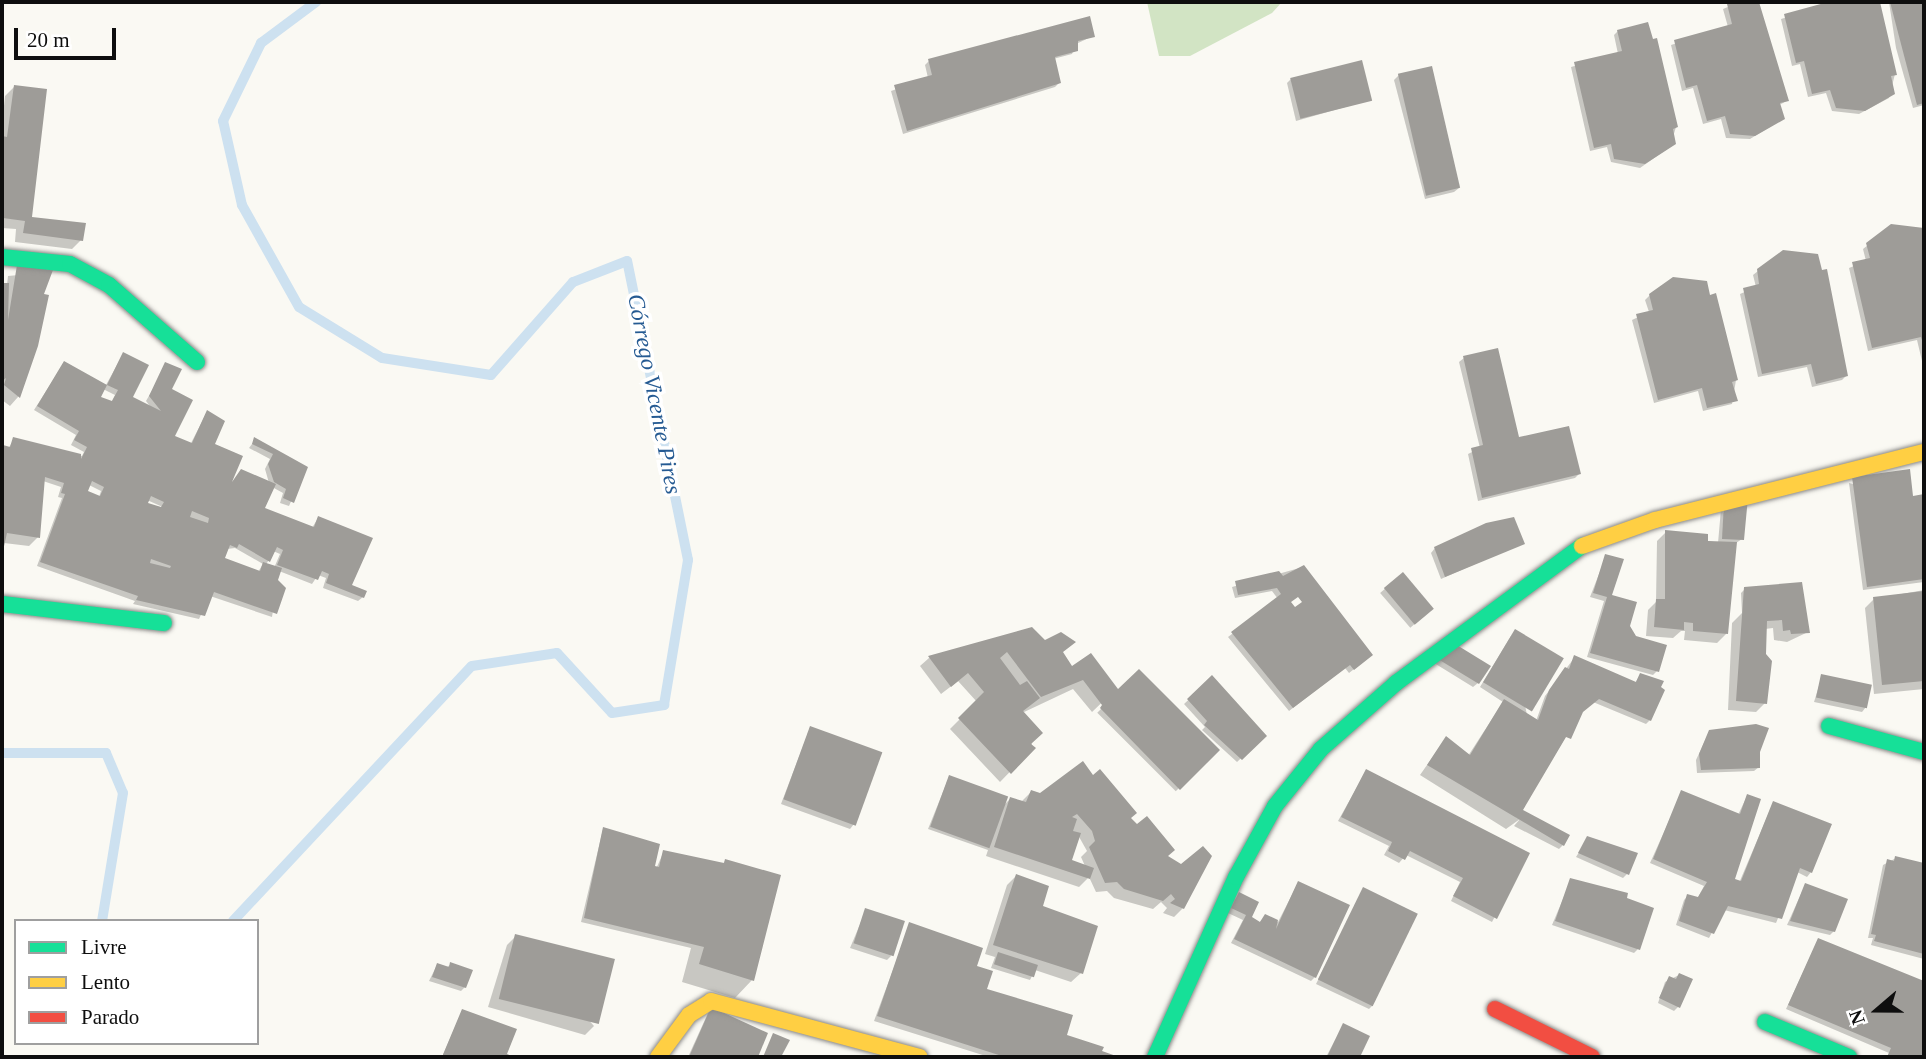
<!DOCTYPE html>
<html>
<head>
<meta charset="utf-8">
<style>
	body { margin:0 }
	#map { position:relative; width:1926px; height:1059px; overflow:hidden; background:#faf9f3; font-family:"Times New Roman",serif }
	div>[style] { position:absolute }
	.forest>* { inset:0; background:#d2e4c4 }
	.shadow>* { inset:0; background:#0003; transform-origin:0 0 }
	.stream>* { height:10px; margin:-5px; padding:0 5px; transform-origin:5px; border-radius:5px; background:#cde1f0 }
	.building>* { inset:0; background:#9e9c98; transform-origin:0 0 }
	.roads { filter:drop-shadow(0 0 2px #8b8a88) drop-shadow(0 0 2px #8b8a88) }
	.fast>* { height:16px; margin:-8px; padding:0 8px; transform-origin:8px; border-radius:8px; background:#16e098 }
	.slow>* { height:16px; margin:-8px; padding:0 8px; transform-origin:8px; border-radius:8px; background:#ffcf43 }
	.jam>* { height:16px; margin:-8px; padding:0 8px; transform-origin:8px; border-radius:8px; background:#f24e42 }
	span { translate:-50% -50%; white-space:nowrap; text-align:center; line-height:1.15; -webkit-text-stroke:7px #fff; paint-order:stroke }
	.water-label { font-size:23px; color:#255a92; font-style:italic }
	.frame { position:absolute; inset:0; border:4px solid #0e0e0e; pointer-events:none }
	.legend { position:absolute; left:14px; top:919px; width:245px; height:126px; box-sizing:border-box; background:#fff; border:2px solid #9f9f9f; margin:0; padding:9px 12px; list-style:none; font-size:21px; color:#0e0e0e }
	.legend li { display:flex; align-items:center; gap:14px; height:35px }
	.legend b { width:35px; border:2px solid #9f9f9f }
	.north { position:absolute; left:1842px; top:975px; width:70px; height:70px; -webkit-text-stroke:5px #fff; paint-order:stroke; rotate:250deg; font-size:19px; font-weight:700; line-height:28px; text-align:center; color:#0e0e0e }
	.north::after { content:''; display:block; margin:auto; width:24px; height:32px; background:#0e0e0e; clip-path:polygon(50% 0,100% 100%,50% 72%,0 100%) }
	.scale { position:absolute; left:14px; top:28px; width:102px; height:32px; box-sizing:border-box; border:4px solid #0e0e0e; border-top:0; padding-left:9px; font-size:21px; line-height:24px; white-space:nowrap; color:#0e0e0e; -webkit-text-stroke:5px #fff; paint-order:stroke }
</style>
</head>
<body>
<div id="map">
	<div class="forest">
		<div style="clip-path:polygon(1147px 2px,1282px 2px,1272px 13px,1190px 56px,1159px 56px)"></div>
	</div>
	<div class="shadow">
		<div style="clip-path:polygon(1740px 2px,1757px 2px,1787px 101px,1779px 105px,1783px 119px,1750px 139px,1726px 138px,1721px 119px,1703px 124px,1693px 88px,1682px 91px,1671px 45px,1728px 27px,1723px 9px)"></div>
		<div style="clip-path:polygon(1836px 2px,1878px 2px,1895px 74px,1889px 98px,1859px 114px,1832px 111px,1826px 93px,1808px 97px,1800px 64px,1792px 66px,1781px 19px)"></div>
		<div style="clip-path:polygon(1889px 2px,1924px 2px,1924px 105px,1913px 108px,1896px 48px)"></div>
		<div style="clip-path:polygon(1618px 31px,1676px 127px,1670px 147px,1640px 168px,1611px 162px,1607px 147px,1590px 151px,1571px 67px,1618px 54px,1614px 35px)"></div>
		<div style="clip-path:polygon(1093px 36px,1076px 44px,1072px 54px,1053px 59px,1059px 83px,1055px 87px,903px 134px,891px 91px,928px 78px,925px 65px,929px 61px)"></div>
		<div style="clip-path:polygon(1399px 75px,1459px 188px,1454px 192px,1425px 199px,1394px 80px)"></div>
		<div style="clip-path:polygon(1291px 79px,1370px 100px,1296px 121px,1287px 83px)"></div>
		<div style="clip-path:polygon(14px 87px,30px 218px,81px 240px,72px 249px,15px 242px,16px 229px,2px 228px,2px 125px,5px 96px)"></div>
		<div style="clip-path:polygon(1892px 226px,1924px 230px,1922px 361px,1917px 340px,1868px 351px,1849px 268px,1866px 261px,1863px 249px)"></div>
		<div style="clip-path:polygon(1758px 271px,1846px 376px,1842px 380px,1812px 387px,1807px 367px,1758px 377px,1740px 294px,1756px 287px,1753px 275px)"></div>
		<div style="clip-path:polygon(51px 272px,44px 291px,44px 313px,18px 397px,10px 406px,2px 400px,2px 284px,7px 285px,8px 276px)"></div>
		<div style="clip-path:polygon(1650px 295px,1736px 380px,1732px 404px,1703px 411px,1698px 391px,1654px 403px,1632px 320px,1649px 312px,1645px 300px)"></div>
		<div style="clip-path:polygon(evenodd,123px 354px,130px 398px,152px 409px,146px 401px,165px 368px,172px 437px,190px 445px,207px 412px,213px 445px,229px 484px,269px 483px,265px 469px,270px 459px,249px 448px,255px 440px,306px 468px,289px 506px,280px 503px,283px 493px,272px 487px,263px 509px,312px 528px,318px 518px,350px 586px,363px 597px,358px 601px,323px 588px,326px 578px,318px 575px,312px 584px,279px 571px,272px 617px,210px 596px,199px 619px,133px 604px,135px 601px,37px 566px,62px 498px,58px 497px,61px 487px,43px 481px,38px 537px,29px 546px,4px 543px,2px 555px,2px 448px,8px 449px,14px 439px,82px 456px,84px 452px,71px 445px,76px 435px,34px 410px,64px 363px,106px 385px,123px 354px,103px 389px,115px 395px,111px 403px,99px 397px,103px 389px,123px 354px,89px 485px,101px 491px,99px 497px,86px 492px,89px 485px,123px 354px,147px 500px,165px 508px,145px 504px,147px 500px,123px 354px,235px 548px,263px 564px,258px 572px,223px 559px,227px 549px,235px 548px,123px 354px,273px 551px,280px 554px,274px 568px,266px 565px,273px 551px)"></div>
		<div style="clip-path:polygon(1464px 358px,1518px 439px,1579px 474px,1575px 478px,1478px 501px,1468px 454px,1480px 448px,1459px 362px)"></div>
		<div style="clip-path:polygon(1849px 483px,1911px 498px,1924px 496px,1924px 582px,1863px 590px)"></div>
		<div style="clip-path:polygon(1721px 509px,1742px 539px,1736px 543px,1726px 634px,1717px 643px,1684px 640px,1685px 631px,1681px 631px,1673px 638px,1646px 636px,1648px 610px,1656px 602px,1657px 541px,1666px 532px,1718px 543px)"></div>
		<div style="clip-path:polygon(1523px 543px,1441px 579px,1431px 553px,1435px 548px)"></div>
		<div style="clip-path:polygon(1606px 556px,1610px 596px,1657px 671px,1653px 675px,1587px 657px,1604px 601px,1590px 597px)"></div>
		<div style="clip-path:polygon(evenodd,1303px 567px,1367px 659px,1349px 673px,1345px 668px,1289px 711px,1228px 637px,1278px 599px,1272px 591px,1235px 598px,1232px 587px,1303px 567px,1298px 595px,1304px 602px,1294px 609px,1288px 601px,1298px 595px)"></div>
		<div style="left:1402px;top:574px;width:46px;height:29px;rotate:49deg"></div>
		<div style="clip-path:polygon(1745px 589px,1808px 632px,1787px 642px,1774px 640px,1773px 628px,1765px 629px,1765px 703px,1756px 712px,1728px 710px,1732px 623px,1742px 613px,1741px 593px)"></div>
		<div style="clip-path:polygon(1924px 590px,1924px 689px,1874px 694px,1865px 608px,1874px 599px)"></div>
		<div style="clip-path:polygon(1031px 629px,1072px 668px,1116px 689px,1092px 712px,1073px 689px,1022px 713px,1033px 748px,1000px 782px,950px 729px,977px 702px,958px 681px,941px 694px,920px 666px,929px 658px)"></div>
		<div style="clip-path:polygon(1511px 636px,1527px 715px,1536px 721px,1545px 696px,1575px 657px,1635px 683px,1640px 675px,1650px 720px,1646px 724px,1593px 702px,1581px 712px,1516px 818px,1524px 812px,1563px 845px,1559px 849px,1514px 826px,1520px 819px,1506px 829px,1420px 775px,1446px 738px,1468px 756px,1503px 702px,1480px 687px)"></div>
		<div style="clip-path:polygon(1446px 642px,1478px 683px,1473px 687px,1426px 658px)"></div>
		<div style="left:1139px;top:671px;width:111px;height:59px;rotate:45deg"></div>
		<div style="clip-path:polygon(1822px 676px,1866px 707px,1862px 712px,1814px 702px)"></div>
		<div style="clip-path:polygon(1212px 678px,1264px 736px,1237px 762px,1202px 730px,1205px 727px,1184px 704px)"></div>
		<div style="clip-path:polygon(810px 728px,854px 824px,850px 829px,781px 804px)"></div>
		<div style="clip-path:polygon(1709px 732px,1758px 752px,1759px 767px,1754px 771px,1697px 773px,1696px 760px)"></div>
		<div style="clip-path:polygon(1366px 771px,1528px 854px,1492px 922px,1451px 901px,1460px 882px,1406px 855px,1399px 863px,1384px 855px,1389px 846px,1338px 821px)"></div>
		<div style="clip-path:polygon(evenodd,949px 777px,1003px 806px,1010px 799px,1022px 801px,1031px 792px,1129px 818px,1166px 856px,1183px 908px,1174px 917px,1163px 913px,1167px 908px,1161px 902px,1153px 909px,1114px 898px,1107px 891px,1096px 892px,1089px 877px,1079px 887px,986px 856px,988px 850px,928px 829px,949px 777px,1078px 835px,1087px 851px,1081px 857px,1085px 866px,1070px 861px,1078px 835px)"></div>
		<div style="clip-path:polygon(1682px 792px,1738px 815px,1747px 796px,1732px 880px,1739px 883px,1773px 803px,1829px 825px,1811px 872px,1807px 877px,1797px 872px,1776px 923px,1724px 910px,1709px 938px,1676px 925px,1684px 900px,1688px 896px,1697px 899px,1704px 886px,1650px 863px)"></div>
		<div style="clip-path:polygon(603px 829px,656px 869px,664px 851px,722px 865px,725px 861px,752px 980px,735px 998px,682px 982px,691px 948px,581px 922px)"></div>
		<div style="clip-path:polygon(1588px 838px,1627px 874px,1623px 878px,1576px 857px)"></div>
		<div style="clip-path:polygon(1896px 858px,1924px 865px,1924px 959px,1871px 945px,1873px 938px,1868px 938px,1883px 865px)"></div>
		<div style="clip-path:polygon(1016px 876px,1081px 973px,1071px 982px,1035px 970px,1030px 980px,991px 968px,995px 957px,985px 954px,1007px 885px)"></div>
		<div style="clip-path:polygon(1571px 880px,1638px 949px,1634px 953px,1552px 925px)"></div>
		<div style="clip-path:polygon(1298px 883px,1315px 977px,1311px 981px,1231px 943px,1243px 920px,1228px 913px,1235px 898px,1249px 918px,1259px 923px,1265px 916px,1278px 922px)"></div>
		<div style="clip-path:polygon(1805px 885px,1834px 931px,1830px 935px,1787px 925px)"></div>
		<div style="clip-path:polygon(1363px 889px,1373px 1005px,1369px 1009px,1316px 984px)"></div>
		<div style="clip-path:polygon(866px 910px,891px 956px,887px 960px,850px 948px)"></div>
		<div style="clip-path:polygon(910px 924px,975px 967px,984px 990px,1065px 1036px,1115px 1057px,989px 1057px,874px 1021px)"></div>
		<div style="clip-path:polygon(516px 936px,594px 1026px,585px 1035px,488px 1007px,507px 945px)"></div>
		<div style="clip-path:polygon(1818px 940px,1924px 983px,1922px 1057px,1887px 1057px,1889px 1053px,1786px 1009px)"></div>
		<div style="clip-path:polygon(451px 964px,465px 987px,461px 991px,429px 981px,437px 965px,446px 968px)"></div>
		<div style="clip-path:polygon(1679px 975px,1678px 1007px,1674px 1011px,1658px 1003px,1665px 982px)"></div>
		<div style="clip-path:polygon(462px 1011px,505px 1055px,510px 1057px,442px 1057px)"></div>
		<div style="clip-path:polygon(708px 1013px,766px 1034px,755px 1057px,688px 1057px)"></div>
		<div style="clip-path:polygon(1343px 1025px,1368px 1036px,1358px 1057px,1326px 1057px)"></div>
	</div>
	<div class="stream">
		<div style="left:2px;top:753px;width:104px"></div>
		<div style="left:106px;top:753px;width:43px;rotate:67deg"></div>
		<div style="left:123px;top:793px;width:130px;rotate:99.3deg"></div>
		<div style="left:233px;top:921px;width:349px;rotate:-46.9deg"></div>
		<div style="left:472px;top:666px;width:86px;rotate:-8.7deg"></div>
		<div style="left:557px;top:653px;width:81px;rotate:47.5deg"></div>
		<div style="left:612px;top:713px;width:53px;rotate:-8.7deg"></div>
		<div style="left:664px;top:705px;width:147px;rotate:-80.6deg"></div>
		<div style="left:688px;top:560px;width:305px;rotate:-101.5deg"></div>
		<div style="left:627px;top:261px;width:58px;rotate:158.7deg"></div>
		<div style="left:573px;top:282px;width:124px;rotate:131.4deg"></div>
		<div style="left:491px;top:375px;width:110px;rotate:-171.1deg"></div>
		<div style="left:382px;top:358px;width:97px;rotate:-148.4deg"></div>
		<div style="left:299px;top:307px;width:117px;rotate:-119.2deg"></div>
		<div style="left:242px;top:205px;width:86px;rotate:-102.7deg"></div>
		<div style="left:223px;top:121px;width:87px;rotate:-64deg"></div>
		<div style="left:261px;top:43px;width:69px;rotate:-36.7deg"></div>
	</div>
	<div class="building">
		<div style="clip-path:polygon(1759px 2px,1789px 101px,1780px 103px,1785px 119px,1755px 136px,1730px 134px,1725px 116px,1707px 121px,1697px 85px,1686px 88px,1674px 40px,1732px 24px,1727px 4px)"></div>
		<div style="clip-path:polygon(1828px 2px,1880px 2px,1897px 75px,1891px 76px,1895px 94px,1865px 111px,1836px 108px,1830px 90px,1812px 94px,1804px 61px,1796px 63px,1784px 14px)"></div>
		<div style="clip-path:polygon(1890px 2px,1924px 2px,1924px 103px,1917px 105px)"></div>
		<div style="clip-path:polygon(1090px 16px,1095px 37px,1078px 41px,1078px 51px,1055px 57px,1061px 83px,907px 131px,894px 85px,932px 75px,928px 59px)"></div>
		<div style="clip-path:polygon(1648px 22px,1653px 39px,1657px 38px,1678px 127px,1673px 129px,1676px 144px,1645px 164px,1614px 159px,1611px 144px,1594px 148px,1574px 62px,1622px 51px,1617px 30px)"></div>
		<div style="left:1362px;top:60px;width:42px;height:74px;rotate:76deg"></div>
		<div style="left:1432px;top:66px;width:125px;height:35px;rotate:77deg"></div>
		<div style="clip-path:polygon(14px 85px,47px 89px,32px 217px,86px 223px,83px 241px,23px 233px,25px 221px,3px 218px,2px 136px,7px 137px)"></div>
		<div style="clip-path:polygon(1891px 224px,1924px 228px,1924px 347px,1921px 337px,1872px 348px,1852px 262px,1870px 258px,1866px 243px)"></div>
		<div style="clip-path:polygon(1783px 250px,1818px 254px,1822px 270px,1827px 269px,1848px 376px,1816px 384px,1811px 364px,1762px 374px,1743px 288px,1759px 284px,1757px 269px)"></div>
		<div style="clip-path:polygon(17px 265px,53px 270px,44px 294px,49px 295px,38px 346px,20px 398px,4px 385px,6px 378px,2px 381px,2px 283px,9px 283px,8px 320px)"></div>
		<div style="clip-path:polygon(1673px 277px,1707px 281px,1710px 295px,1716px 293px,1738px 380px,1732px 382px,1738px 401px,1707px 408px,1702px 388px,1658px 400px,1636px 314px,1653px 310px,1649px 294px)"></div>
		<div style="clip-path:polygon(1498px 348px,1519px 437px,1569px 426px,1581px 474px,1482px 498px,1471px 448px,1483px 445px,1463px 356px)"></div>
		<div style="clip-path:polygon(evenodd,123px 352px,149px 365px,133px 397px,161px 411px,149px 396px,165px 362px,182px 369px,172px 389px,193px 400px,175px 436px,192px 443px,207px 410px,225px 421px,215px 444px,243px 456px,232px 482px,241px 469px,276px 484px,265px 508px,314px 527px,318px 516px,373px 538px,352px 585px,367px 591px,364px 598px,326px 583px,329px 574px,322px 571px,318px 580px,277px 565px,283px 550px,277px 547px,270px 562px,239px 544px,237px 548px,230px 545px,225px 558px,260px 571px,263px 562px,282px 568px,278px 580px,286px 588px,277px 614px,214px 592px,205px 616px,136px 600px,138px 596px,40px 562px,65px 494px,61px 493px,64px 483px,45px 477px,40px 538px,7px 533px,2px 555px,3px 445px,10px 447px,13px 437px,81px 454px,81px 459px,87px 447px,74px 440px,79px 431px,37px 406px,64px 361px,107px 385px,123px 352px,107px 385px,118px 390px,112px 401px,101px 397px,107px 385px,123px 352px,92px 481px,104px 487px,100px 496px,88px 491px,92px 481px,123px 352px,151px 496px,164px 502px,161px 507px,148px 503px,151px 496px,123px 352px,192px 511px,209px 518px,208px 523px,190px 517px,192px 511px,123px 352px,151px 559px,171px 566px,170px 568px,150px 563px,151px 559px)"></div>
		<div style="clip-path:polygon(254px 437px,308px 467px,294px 503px,283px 498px,286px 489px,274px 482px,268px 464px,273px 454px,252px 444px)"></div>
		<div style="clip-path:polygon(1910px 469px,1913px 496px,1924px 494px,1924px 579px,1867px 587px,1852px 477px)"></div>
		<div style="clip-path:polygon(1748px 497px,1744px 540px,1722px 539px,1724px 503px)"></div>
		<div style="clip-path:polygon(1514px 517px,1525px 544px,1445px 577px,1434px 547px,1486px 523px)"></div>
		<div style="clip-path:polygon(1665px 530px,1708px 534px,1708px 541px,1737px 542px,1728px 634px,1693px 631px,1693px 623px,1684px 622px,1684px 630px,1654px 627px,1656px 599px,1665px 599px)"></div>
		<div style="clip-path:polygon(1605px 554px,1624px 559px,1612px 595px,1637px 602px,1630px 626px,1636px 636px,1667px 645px,1659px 672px,1590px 653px,1607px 597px,1593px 593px)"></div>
		<div style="clip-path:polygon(evenodd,1304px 565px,1373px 655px,1354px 670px,1350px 665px,1293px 708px,1231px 632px,1281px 594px,1277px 588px,1238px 595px,1235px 581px,1279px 571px,1283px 576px,1304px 565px,1298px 597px,1302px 602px,1295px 607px,1291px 602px,1298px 597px)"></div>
		<div style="left:1403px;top:572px;width:48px;height:25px;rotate:50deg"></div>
		<div style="clip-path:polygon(1802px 582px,1810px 633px,1791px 634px,1790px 630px,1783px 631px,1782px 620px,1767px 621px,1766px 654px,1772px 661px,1767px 704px,1736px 701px,1744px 587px)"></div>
		<div style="clip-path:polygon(1924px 591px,1924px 681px,1882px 685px,1873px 597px)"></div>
		<div style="clip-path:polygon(1032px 627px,1045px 640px,1061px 632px,1076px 642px,1063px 652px,1072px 666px,1091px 653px,1118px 689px,1139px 669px,1220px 750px,1180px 790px,1100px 708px,1102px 705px,1083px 680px,1041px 697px,1007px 652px,1000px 658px,1020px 685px,1027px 681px,1040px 698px,1023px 711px,1043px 733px,1031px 744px,1036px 748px,1011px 774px,958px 718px,984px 692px,968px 673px,951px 687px,928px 656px)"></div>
		<div style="left:1515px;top:629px;width:57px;height:62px;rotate:31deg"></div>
		<div style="clip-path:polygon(1447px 639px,1491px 666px,1479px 684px,1428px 653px)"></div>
		<div style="clip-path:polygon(1574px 655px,1636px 682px,1640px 673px,1664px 681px,1661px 687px,1665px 690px,1651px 721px,1599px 699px,1583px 712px,1571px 739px,1566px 737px,1523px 810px,1570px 835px,1564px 846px,1427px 765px,1446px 736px,1470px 755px,1504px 699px,1538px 720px,1549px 690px,1565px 667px,1569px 669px)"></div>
		<div style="left:1821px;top:674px;width:52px;height:24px;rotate:12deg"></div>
		<div style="clip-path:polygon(1212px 675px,1267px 736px,1242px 760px,1204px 725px,1207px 721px,1187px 699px)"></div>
		<div style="clip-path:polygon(1756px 724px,1769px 728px,1760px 752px,1760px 768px,1701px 770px,1699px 754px,1709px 730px)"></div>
		<div style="left:810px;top:726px;width:77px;height:78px;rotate:20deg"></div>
		<div style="clip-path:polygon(1083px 761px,1093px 775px,1100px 769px,1137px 813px,1131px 818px,1137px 824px,1147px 816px,1175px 850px,1168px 856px,1181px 864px,1203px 846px,1212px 856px,1184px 909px,1170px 903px,1175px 899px,1171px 894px,1163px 901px,1124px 889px,1117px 882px,1105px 883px,1089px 847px,1095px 841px,1092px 831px,1077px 814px,1072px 817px,1077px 819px,1073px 831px,1081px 833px,1072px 860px,1094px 868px,1090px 879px,994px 847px,1010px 797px,1026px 802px,1031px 790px,1040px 793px)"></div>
		<div style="clip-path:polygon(1366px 769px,1530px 853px,1497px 919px,1453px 896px,1463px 878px,1410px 851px,1405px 860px,1388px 851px,1392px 842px,1341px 817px)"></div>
		<div style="left:949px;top:775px;width:63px;height:55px;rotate:20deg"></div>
		<div style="clip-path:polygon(1681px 790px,1740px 814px,1747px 794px,1761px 799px,1735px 879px,1741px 881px,1773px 801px,1832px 824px,1812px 873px,1800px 868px,1782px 919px,1728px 906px,1714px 934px,1679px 921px,1687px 894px,1698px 897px,1707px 882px,1653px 859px)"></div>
		<div style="clip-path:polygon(603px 827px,660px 844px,655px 866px,659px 867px,663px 850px,724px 863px,725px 859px,781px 875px,754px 981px,699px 964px,704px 947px,584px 918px)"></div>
		<div style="clip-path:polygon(1587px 836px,1638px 853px,1629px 875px,1578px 853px)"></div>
		<div style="clip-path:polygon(1895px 856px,1924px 863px,1924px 954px,1874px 941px,1876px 935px,1871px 934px,1887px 859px,1894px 861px)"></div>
		<div style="clip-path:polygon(1016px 874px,1049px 886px,1043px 906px,1098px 926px,1083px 974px,993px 945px)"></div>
		<div style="clip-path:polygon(1570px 878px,1628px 893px,1627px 898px,1654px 908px,1640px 950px,1555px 921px)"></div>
		<div style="clip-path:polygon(1298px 881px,1350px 905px,1316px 978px,1234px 939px,1246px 915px,1231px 908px,1239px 892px,1259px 902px,1252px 917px,1260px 922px,1265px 914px,1278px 920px,1276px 929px)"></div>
		<div style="clip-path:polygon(1805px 883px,1848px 899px,1835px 932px,1790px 921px)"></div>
		<div style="left:1363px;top:887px;width:61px;height:103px;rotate:26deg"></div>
		<div style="left:865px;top:908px;width:42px;height:37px;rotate:18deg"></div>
		<div style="clip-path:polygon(909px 922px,983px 948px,977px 966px,993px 971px,987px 989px,1073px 1015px,1067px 1035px,1104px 1047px,1102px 1051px,1119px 1057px,1005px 1057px,877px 1016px)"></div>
		<div style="left:515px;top:934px;width:103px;height:67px;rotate:14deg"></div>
		<div style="clip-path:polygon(1818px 938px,1924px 981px,1924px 1057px,1887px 1057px,1891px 1048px,1788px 1005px)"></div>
		<div style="left:998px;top:952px;width:42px;height:13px;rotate:18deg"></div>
		<div style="clip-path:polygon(450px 962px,473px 970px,466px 988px,432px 977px,437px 963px,449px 967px)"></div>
		<div style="clip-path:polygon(1679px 973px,1693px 979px,1680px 1008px,1659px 998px,1669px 976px,1676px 979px)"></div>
		<div style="clip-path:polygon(711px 1007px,768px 1033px,758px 1057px,689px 1057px)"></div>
		<div style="clip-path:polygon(462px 1009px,517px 1029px,507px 1054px,514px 1057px,442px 1057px)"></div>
		<div style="clip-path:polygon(1343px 1023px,1370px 1036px,1360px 1057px,1327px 1057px)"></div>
		<div style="clip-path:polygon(773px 1033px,790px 1040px,781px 1057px,763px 1057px)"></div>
	</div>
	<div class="roads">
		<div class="fast">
			<div style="left:2px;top:257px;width:68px;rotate:5.9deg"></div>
			<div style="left:70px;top:264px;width:44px;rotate:28.3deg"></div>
			<div style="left:109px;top:285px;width:117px;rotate:41.2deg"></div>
			<div style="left:2px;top:604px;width:163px;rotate:6.7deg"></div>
			<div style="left:1829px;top:726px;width:98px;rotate:15.3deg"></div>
			<div style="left:1765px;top:1022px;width:91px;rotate:22.6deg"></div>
			<div style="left:1155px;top:1057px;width:197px;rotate:-65.8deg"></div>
			<div style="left:1236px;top:877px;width:81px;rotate:-61.2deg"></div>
			<div style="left:1275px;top:806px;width:73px;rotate:-51.1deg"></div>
			<div style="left:1321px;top:749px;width:100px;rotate:-41.3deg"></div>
			<div style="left:1396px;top:683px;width:231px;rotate:-36.4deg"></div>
		</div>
		<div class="slow">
			<div style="left:1582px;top:546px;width:77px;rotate:-19.6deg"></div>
			<div style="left:1655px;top:520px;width:277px;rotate:-14.2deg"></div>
			<div style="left:658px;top:1057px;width:52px;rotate:-53.6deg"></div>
			<div style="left:689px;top:1015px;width:26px;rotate:-32deg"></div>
			<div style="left:711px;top:1001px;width:216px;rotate:15deg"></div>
		</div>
		<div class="jam">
			<div style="left:1495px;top:1009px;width:108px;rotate:26.3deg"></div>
		</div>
	</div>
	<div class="water-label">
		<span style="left:654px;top:394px;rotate:79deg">Córrego Vicente Pires</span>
	</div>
	<div class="frame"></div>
	<ul class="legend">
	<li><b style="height:9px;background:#16e098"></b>Livre</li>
	<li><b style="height:9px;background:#ffcf43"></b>Lento</li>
	<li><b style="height:9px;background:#f24e42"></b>Parado</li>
	</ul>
	<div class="north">N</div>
	<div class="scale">20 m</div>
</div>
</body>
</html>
